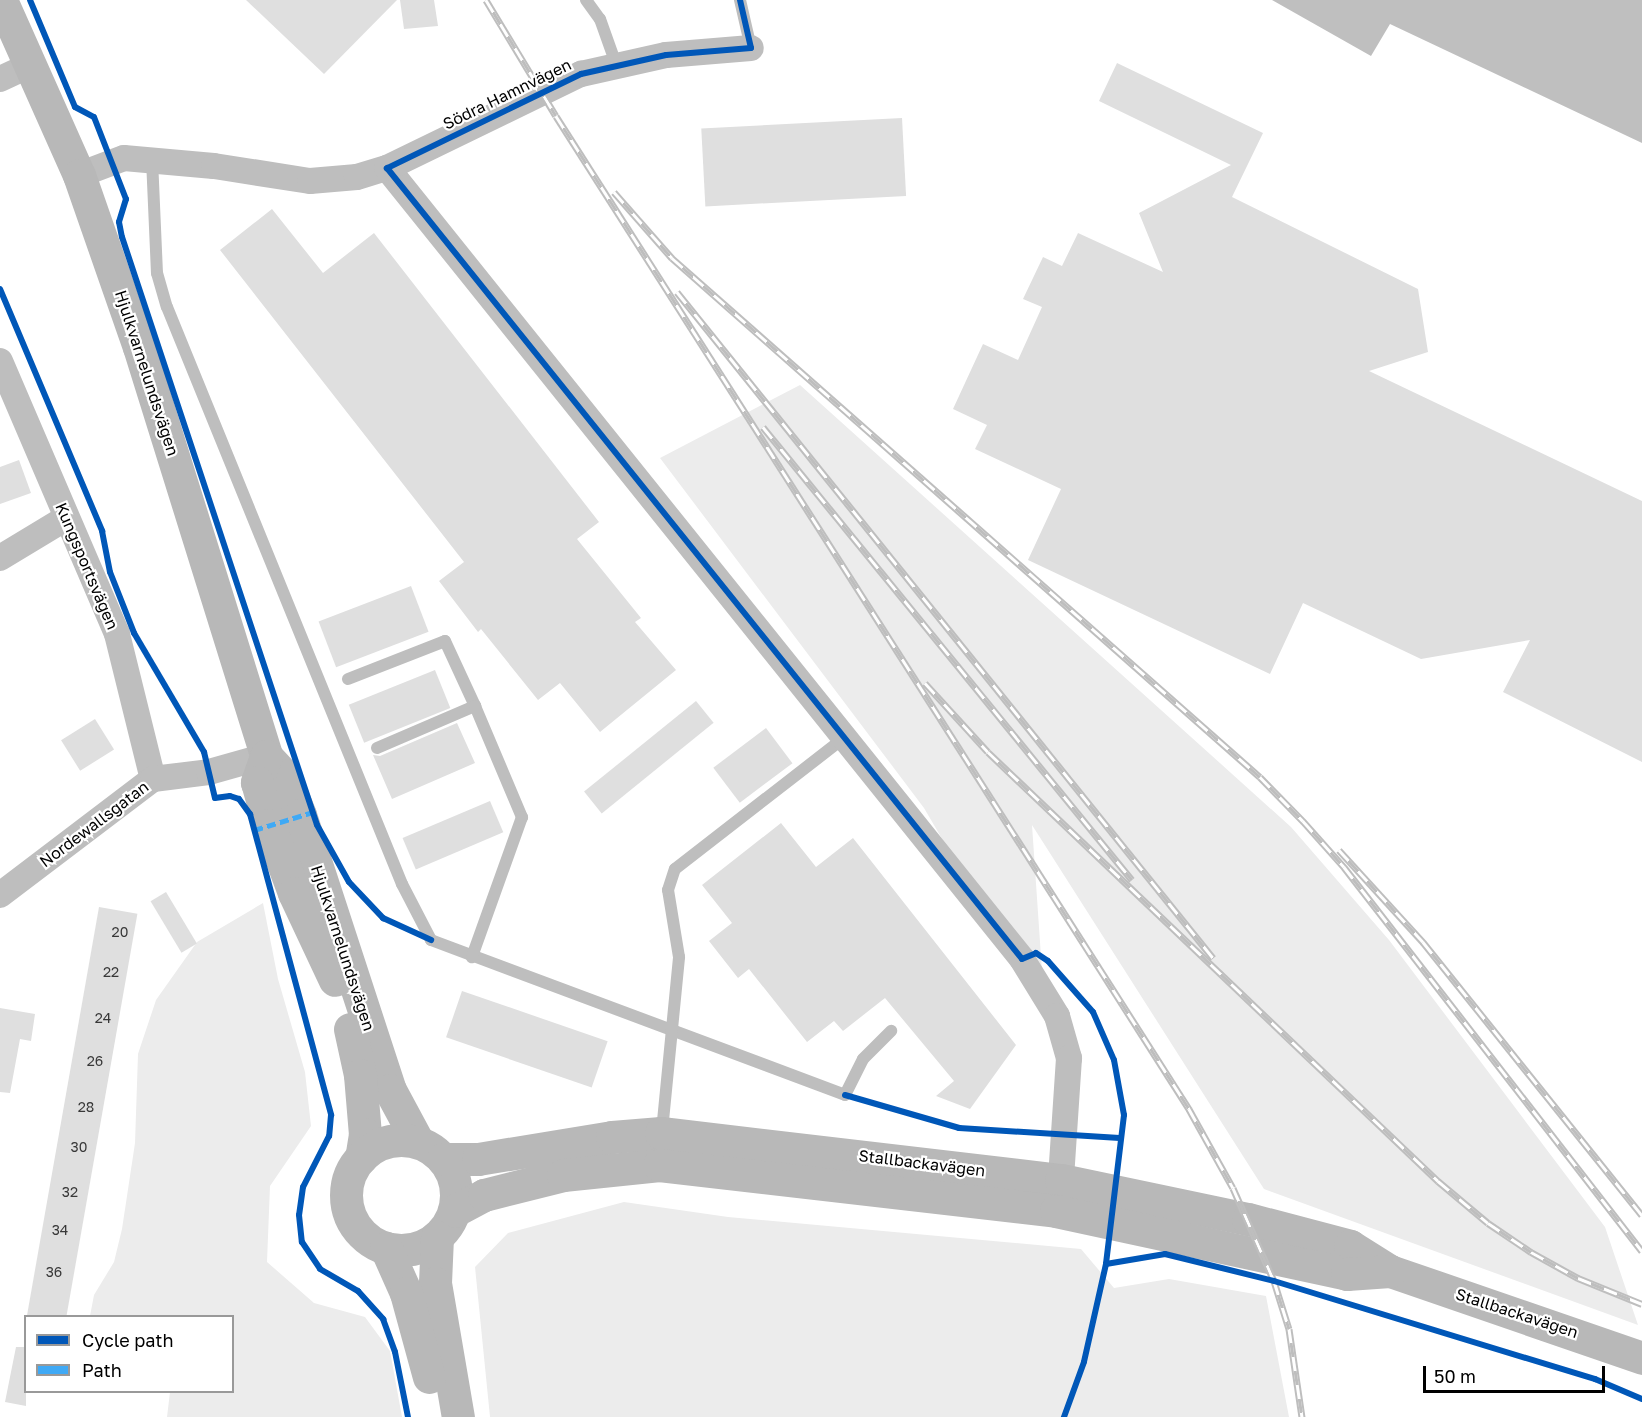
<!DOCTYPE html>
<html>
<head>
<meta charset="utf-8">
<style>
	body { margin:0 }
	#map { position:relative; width:1642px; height:1417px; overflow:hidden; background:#fff; font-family:"Golos Text",sans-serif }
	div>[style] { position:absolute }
	.green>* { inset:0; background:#ececec }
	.water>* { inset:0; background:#bfbfbf }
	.building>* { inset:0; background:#dfdfdf; transform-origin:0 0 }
	.lane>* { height:12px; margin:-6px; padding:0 6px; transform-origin:6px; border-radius:6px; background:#bebebe }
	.street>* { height:26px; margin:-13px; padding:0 13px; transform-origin:13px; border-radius:13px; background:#bebebe }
	.secondary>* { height:33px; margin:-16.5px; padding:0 16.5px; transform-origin:16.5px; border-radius:16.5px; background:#b8b8b8 }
	.secondary>.ring { margin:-16.5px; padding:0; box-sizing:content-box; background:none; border:33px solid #b8b8b8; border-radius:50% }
	.rail>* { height:7px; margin-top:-3.5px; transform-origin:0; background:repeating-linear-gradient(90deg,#fff 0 14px,#bebebe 0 28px); box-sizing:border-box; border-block:2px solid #bebebe }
	.quiet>* { height:4.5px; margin-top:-2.25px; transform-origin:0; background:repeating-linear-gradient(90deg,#3fa9f5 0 9px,transparent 0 13.5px) }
	.cycleway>* { height:6px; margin:-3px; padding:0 3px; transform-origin:3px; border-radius:3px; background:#0057b8 }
	span { translate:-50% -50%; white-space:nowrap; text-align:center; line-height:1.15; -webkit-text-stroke:4.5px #fff; paint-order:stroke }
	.number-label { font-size:14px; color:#383838 }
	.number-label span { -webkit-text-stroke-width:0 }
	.street-label { font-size:16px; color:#000 }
	.legend { position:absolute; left:24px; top:1315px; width:210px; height:78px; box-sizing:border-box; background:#fff; border:2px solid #999; margin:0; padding:8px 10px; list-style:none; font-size:18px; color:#000 }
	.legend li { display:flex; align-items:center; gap:12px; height:30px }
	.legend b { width:30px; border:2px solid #999 }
	.scale { position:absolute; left:1423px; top:1366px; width:182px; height:27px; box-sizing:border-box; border:3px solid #000; border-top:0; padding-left:8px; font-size:18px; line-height:21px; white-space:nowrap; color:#000; -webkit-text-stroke:4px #fff; paint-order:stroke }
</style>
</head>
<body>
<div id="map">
	<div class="green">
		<div style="clip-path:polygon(800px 385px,1291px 827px,1389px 940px,1605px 1227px,1638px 1325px,1264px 1189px,1032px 825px,1045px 1015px,924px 808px,660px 458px)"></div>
		<div style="clip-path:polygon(263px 903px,278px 979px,305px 1072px,311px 1126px,270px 1186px,267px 1262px,314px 1303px,365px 1317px,390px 1351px,402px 1417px,167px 1417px,170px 1392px,232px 1392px,232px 1316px,90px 1316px,94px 1295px,114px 1262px,122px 1229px,135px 1143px,138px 1054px,156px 1000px,197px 942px)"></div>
		<div style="clip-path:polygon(624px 1202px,728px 1217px,1081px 1249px,1114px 1288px,1169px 1279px,1266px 1296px,1289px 1417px,490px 1417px,475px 1267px,508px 1233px)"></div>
	</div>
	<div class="water">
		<div style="clip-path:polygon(1272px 0,1642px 0,1642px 143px,1390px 24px,1371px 56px)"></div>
	</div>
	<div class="building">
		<div style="clip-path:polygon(246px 0,397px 0,324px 74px)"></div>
		<div style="clip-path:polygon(400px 0,434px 0,438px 26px,404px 29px)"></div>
		<div style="clip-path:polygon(1117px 63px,1263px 133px,1232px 197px,1418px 289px,1428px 352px,1369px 371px,1642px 501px,1642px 762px,1503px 692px,1530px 640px,1421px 659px,1303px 603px,1270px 674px,1028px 560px,1061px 489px,975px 449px,987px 425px,953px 409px,983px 344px,1018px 360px,1042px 307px,1023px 299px,1043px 257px,1062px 266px,1078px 233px,1163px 272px,1139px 213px,1231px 165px,1099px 101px)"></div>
		<div style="left:902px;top:118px;width:78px;height:201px;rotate:87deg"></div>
		<div style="clip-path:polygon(272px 209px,323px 273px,374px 233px,599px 522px,577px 539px,641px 618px,635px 622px,676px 670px,600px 732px,560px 683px,538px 700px,481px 629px,478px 632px,439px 581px,464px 562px,220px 250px)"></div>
		<div style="clip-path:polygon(19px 460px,31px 493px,0 504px,0 467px)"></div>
		<div style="left:411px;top:586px;width:49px;height:99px;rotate:69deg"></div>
		<div style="left:435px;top:670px;width:41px;height:93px;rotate:68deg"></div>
		<div style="left:696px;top:701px;width:28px;height:144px;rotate:51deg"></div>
		<div style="left:95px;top:719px;width:36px;height:40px;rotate:58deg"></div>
		<div style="clip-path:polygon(457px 723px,475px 763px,392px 799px,373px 755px,380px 756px)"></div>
		<div style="left:766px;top:728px;width:44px;height:66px;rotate:53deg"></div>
		<div style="left:490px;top:801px;width:34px;height:95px;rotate:67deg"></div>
		<div style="clip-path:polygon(781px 823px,816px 867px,853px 838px,1016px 1045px,970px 1109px,936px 1096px,954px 1081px,885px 998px,843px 1031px,834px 1021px,807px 1042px,749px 969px,738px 978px,709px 941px,732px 923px,702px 885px)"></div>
		<div style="left:166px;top:892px;width:60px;height:18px;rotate:59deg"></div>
		<div style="left:99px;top:907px;width:39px;height:417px;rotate:10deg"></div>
		<div style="left:462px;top:991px;width:154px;height:49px;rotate:19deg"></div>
		<div style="clip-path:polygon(0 1008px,35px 1014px,31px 1041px,20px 1039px,10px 1093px,0 1092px)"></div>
		<div style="clip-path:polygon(16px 1347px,26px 1347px,26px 1406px,5px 1402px)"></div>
	</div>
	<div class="lane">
		<div style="left:586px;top:0;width:24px;rotate:54deg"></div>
		<div style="left:600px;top:19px;width:48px;rotate:70.4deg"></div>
		<div style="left:740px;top:0;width:49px;rotate:77.1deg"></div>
		<div style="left:152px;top:159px;width:114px;rotate:87.5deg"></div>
		<div style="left:157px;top:273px;width:35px;rotate:74deg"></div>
		<div style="left:167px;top:307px;width:623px;rotate:67.84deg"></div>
		<div style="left:402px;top:884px;width:63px;rotate:62.6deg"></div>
		<div style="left:431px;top:940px;width:442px;rotate:20.5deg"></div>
		<div style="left:845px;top:1095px;width:40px;rotate:-63.4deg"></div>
		<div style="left:863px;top:1059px;width:40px;rotate:-45deg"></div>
		<div style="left:348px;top:679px;width:104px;rotate:-21.4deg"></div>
		<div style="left:445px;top:641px;width:72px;rotate:65.2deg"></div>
		<div style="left:377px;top:748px;width:107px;rotate:-23.2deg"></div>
		<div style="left:475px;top:706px;width:121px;rotate:67.1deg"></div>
		<div style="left:522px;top:817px;width:149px;rotate:109.7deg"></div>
		<div style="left:662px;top:1131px;width:175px;rotate:-84.4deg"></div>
		<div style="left:679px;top:957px;width:68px;rotate:-99.3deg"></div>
		<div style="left:668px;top:890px;width:22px;rotate:-72deg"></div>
		<div style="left:675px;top:869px;width:214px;rotate:-37.8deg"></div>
	</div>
	<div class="street">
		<div style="left:0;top:79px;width:35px;rotate:-25deg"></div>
		<div style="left:387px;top:168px;width:1014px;rotate:51.24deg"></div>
		<div style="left:1022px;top:959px;width:67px;rotate:58.4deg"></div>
		<div style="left:1057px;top:1016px;width:44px;rotate:74.1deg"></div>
		<div style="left:1069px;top:1058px;width:122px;rotate:93.8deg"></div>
		<div style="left:79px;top:175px;width:48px;rotate:-20.7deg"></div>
		<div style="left:124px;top:158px;width:90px;rotate:5.1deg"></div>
		<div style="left:214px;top:166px;width:97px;rotate:8.9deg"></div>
		<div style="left:310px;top:181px;width:47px;rotate:-4.9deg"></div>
		<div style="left:357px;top:177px;width:31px;rotate:-17deg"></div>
		<div style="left:387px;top:168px;width:216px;rotate:-25.9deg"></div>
		<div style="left:581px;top:74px;width:87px;rotate:-12.6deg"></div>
		<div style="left:666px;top:55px;width:85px;rotate:-4.7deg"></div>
		<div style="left:0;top:361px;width:297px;rotate:66.8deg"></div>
		<div style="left:117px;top:634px;width:149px;rotate:76.1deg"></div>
		<div style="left:0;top:558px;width:77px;rotate:-31.2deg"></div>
		<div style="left:0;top:895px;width:192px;rotate:-37.2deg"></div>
		<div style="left:153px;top:779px;width:56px;rotate:-7.1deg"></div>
		<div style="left:209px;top:772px;width:59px;rotate:-15.7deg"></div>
	</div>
	<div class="secondary">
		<div style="left:1px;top:0;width:192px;rotate:66deg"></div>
		<div style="left:79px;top:175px;width:182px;rotate:70.8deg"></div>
		<div style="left:139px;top:347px;width:428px;rotate:72.7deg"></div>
		<div style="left:266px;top:756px;width:26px;rotate:47deg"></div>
		<div style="left:284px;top:775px;width:43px;rotate:68.2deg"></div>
		<div style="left:300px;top:815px;width:289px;rotate:71.9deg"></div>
		<div style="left:390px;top:1090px;width:59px;rotate:61.7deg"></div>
		<div style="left:266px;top:756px;width:28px;rotate:109deg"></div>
		<div style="left:257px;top:782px;width:45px;rotate:74.4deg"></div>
		<div style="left:269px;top:825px;width:72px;rotate:69.8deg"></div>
		<div style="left:294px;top:893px;width:96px;rotate:64.8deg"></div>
		<div style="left:350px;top:1029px;width:47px;rotate:77.7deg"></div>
		<div style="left:360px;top:1075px;width:59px;rotate:85.2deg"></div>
		<div style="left:365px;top:1134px;width:24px;rotate:99deg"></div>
		<div class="ring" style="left:346px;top:1140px;width:77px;height:77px"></div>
		<div style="left:443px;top:1159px;width:35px"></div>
		<div style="left:478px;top:1159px;width:136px;rotate:-9.3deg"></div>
		<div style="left:612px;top:1137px;width:49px;rotate:-4.7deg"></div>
		<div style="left:661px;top:1133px;width:403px;rotate:6.7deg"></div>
		<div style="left:1061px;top:1180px;width:191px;rotate:11.8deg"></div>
		<div style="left:1248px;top:1219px;width:106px;rotate:14.8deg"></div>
		<div style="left:1350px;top:1246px;width:47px;rotate:32deg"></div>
		<div style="left:1390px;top:1271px;width:267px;rotate:19deg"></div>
		<div style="left:454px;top:1211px;width:34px;rotate:-28deg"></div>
		<div style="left:484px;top:1195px;width:81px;rotate:-14.2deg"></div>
		<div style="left:563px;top:1175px;width:97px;rotate:-5.9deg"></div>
		<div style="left:659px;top:1165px;width:400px;rotate:6.6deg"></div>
		<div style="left:1056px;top:1211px;width:298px;rotate:12.2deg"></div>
		<div style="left:1347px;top:1274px;width:43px;rotate:-4deg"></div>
		<div style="left:437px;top:1237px;width:46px;rotate:92.5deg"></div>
		<div style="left:435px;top:1283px;width:136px;rotate:80.3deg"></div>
		<div style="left:386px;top:1248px;width:49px;rotate:66deg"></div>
		<div style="left:406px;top:1293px;width:87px;rotate:74.7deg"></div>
	</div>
	<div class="rail">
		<div style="left:486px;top:0;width:135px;rotate:58.9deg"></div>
		<div style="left:556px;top:116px;width:1178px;rotate:57.48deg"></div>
		<div style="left:1189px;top:1109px;width:90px;rotate:60.9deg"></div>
		<div style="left:1233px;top:1188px;width:102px;rotate:66.2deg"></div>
		<div style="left:1274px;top:1281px;width:50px;rotate:72.6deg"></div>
		<div style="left:1289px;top:1329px;width:89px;rotate:81.6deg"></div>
		<div style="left:614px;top:192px;width:88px;rotate:48.7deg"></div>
		<div style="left:672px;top:258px;width:784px;rotate:41.43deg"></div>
		<div style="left:1260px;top:777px;width:62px;rotate:45.7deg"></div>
		<div style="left:1303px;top:821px;width:62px;rotate:48.3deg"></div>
		<div style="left:1344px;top:867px;width:486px;rotate:52.2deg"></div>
		<div style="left:677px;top:292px;width:855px;rotate:51.17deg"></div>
		<div style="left:763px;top:427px;width:584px;rotate:50.83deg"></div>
		<div style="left:925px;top:683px;width:93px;rotate:47.6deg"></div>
		<div style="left:988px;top:752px;width:622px;rotate:43.63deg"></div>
		<div style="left:1438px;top:1181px;width:65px;rotate:40deg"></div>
		<div style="left:1488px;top:1223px;width:52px;rotate:34deg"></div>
		<div style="left:1531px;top:1252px;width:54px;rotate:29deg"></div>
		<div style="left:1578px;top:1278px;width:69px;rotate:22.1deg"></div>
		<div style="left:1339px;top:850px;width:125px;rotate:47.6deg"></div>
		<div style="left:1423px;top:942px;width:350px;rotate:51.3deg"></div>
	</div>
	<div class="quiet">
		<div style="left:254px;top:830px;width:62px;rotate:-17deg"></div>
	</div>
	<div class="cycleway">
		<div style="left:30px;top:0;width:116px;rotate:67.2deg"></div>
		<div style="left:75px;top:107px;width:21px;rotate:28deg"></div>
		<div style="left:94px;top:117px;width:88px;rotate:68.7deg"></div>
		<div style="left:126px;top:199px;width:24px;rotate:107deg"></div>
		<div style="left:119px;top:222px;width:15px;rotate:79deg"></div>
		<div style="left:122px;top:237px;width:619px;rotate:71.65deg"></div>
		<div style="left:317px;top:825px;width:65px;rotate:60.7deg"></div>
		<div style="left:349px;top:882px;width:50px;rotate:46.6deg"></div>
		<div style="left:383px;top:918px;width:53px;rotate:24.6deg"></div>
		<div style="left:740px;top:0;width:49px;rotate:77.1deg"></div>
		<div style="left:751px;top:48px;width:85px;rotate:175.3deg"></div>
		<div style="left:666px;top:55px;width:87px;rotate:167.4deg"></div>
		<div style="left:581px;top:74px;width:216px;rotate:154.1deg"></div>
		<div style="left:387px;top:168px;width:1014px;rotate:51.24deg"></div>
		<div style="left:1022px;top:959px;width:15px;rotate:-23deg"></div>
		<div style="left:1036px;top:953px;width:14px;rotate:34deg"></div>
		<div style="left:1048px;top:961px;width:68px;rotate:48.6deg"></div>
		<div style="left:1093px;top:1012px;width:52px;rotate:66.4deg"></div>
		<div style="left:1114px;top:1060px;width:56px;rotate:79.7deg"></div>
		<div style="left:1124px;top:1115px;width:150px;rotate:96.9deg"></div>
		<div style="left:1106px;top:1264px;width:100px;rotate:102.7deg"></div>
		<div style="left:1084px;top:1362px;width:59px;rotate:110deg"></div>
		<div style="left:0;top:289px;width:263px;rotate:67.1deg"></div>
		<div style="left:102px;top:531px;width:42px;rotate:79deg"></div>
		<div style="left:110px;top:572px;width:66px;rotate:68.5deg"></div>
		<div style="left:134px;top:633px;width:138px;rotate:59.5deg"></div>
		<div style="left:204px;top:752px;width:47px;rotate:76.6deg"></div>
		<div style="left:215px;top:798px;width:15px;rotate:-8deg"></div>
		<div style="left:230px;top:796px;width:9px;rotate:18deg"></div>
		<div style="left:239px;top:799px;width:19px;rotate:54deg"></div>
		<div style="left:250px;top:814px;width:312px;rotate:74.9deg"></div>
		<div style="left:331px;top:1115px;width:21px;rotate:95deg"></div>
		<div style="left:329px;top:1136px;width:57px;rotate:117deg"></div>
		<div style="left:303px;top:1187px;width:28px;rotate:98deg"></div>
		<div style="left:299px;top:1215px;width:27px;rotate:84deg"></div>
		<div style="left:302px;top:1242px;width:32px;rotate:56deg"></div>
		<div style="left:320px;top:1269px;width:44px;rotate:30.1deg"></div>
		<div style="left:358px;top:1291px;width:38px;rotate:48deg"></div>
		<div style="left:383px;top:1319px;width:35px;rotate:70deg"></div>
		<div style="left:395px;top:1352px;width:66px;rotate:78.7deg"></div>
		<div style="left:845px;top:1095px;width:119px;rotate:16.1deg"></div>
		<div style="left:959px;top:1128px;width:161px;rotate:3.6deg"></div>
		<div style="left:1106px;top:1264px;width:60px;rotate:-9.6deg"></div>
		<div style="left:1165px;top:1254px;width:112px;rotate:13.9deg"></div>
		<div style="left:1274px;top:1281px;width:336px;rotate:17deg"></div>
		<div style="left:1595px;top:1379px;width:51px;rotate:23.1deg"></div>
	</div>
	<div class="number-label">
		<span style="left:120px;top:932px">20</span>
		<span style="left:111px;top:972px">22</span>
		<span style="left:103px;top:1018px">24</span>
		<span style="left:95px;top:1061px">26</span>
		<span style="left:86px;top:1107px">28</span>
		<span style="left:79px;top:1147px">30</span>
		<span style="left:70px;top:1192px">32</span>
		<span style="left:60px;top:1230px">34</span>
		<span style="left:54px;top:1272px">36</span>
	</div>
	<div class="street-label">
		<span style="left:507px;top:94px;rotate:-26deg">Södra Hamnvägen</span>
		<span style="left:147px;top:373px;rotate:72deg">Hjulkvarnelundsvägen</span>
		<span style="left:87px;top:566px;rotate:67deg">Kungsportsvägen</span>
		<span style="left:94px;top:824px;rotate:-37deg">Nordewallsgatan</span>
		<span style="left:343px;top:948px;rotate:72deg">Hjulkvarnelundsvägen</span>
		<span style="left:922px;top:1163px;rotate:7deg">Stallbackavägen</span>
		<span style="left:1517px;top:1313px;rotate:18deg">Stallbackavägen</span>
	</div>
	<ul class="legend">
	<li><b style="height:8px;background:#0057b8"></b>Cycle path</li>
	<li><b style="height:8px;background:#3fa9f5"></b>Path</li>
	</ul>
	<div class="scale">50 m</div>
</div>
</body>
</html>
